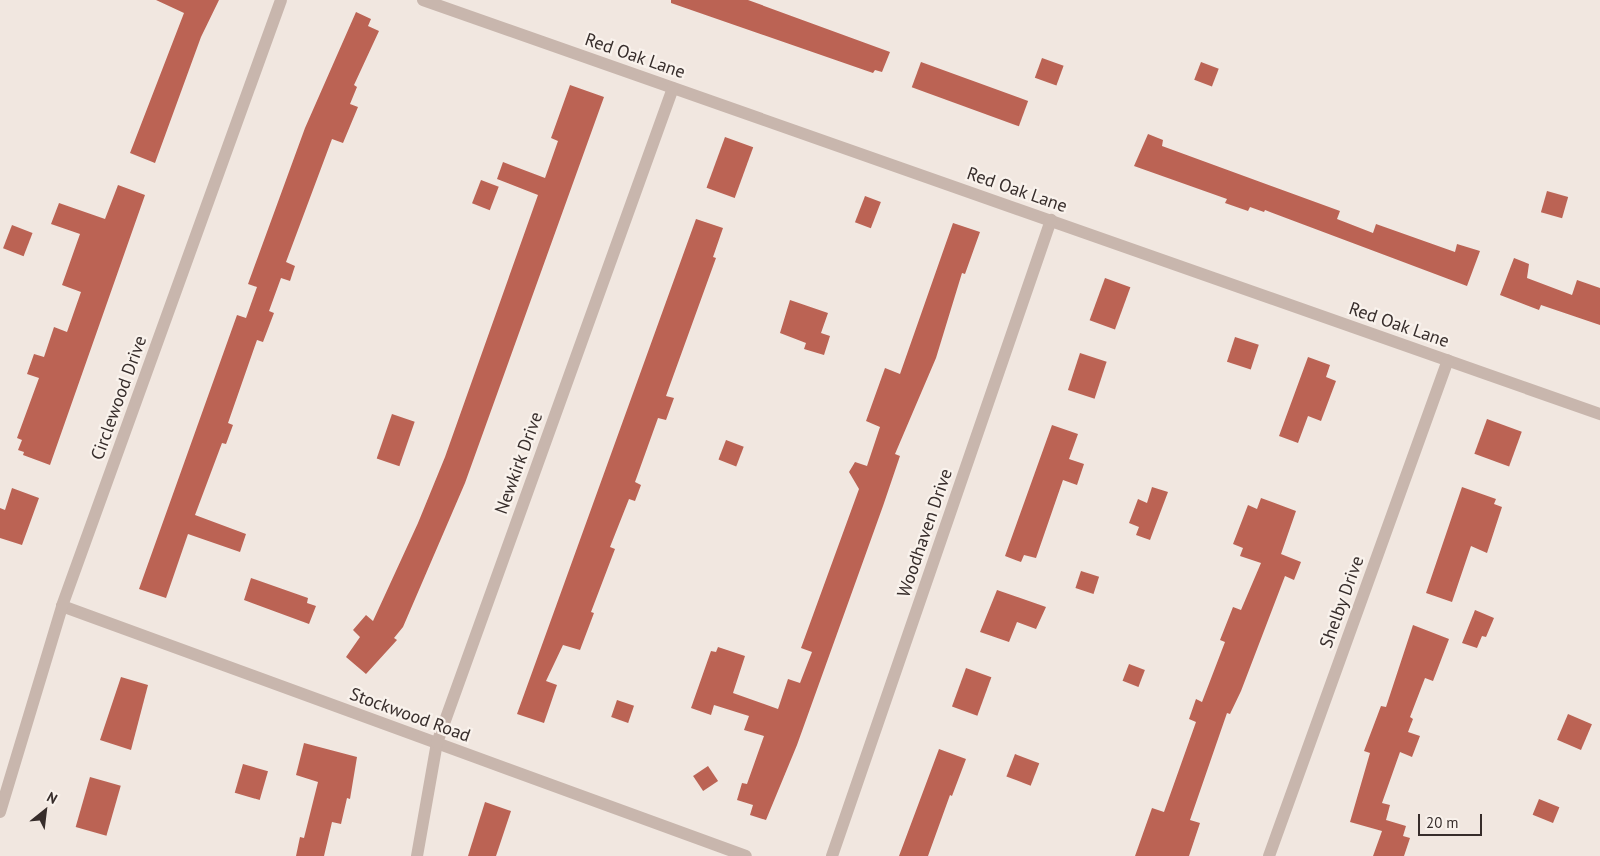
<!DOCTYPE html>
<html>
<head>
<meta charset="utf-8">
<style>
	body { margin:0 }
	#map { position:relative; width:1600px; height:856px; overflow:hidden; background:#f1e7e0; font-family:"PT Sans",sans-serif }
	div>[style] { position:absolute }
	.building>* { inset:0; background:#bb6354; transform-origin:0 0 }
	.minor>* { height:12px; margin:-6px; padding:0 6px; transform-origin:6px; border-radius:6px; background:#c8b6ad }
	span { translate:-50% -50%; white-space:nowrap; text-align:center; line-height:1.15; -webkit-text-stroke:4.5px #f9f2ec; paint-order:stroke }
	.street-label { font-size:18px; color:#372d2b }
	.north { position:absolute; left:20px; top:786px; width:50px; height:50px; -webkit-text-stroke:4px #f9f2ec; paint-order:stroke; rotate:29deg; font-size:14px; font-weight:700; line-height:20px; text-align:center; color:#372d2b }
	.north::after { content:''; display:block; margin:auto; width:18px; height:22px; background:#372d2b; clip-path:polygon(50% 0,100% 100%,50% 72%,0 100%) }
	.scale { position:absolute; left:1418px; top:814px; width:64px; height:22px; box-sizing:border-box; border:2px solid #372d2b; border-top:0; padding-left:6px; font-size:15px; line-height:18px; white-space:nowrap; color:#372d2b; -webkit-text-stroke:4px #f9f2ec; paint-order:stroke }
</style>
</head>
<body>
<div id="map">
	<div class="building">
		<div style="clip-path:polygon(156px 0,219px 0,201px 37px,155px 163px,130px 153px,184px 13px)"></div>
		<div style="clip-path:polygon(671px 0,748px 0,890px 52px,882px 72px,875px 70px,873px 73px,671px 3px)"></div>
		<div style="clip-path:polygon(356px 12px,371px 19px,368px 26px,379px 31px,354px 85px,357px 87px,350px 104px,358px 107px,343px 143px,332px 139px,286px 262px,295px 266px,290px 281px,281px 278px,269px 311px,274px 313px,263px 342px,257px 340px,228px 423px,233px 425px,226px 444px,222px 443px,195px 515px,246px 534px,240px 552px,188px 534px,166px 598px,139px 589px,237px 315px,246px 318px,257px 287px,248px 284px,305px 128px)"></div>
		<div style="left:1042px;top:58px;width:23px;height:21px;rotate:20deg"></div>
		<div style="left:921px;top:62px;width:114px;height:27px;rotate:20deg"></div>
		<div style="left:1201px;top:62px;width:19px;height:19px;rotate:21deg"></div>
		<div style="clip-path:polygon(570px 85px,604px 97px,465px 483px,403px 627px,394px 638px,397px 640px,366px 674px,346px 657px,360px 637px,353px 630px,366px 615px,373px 621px,418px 523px,445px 457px,538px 195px,497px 179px,503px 162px,545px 178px,558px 141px,551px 138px)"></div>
		<div style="clip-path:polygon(1148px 134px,1163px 140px,1162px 146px,1340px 211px,1337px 219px,1373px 233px,1376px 224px,1455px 252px,1457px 244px,1480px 251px,1467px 286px,1265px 210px,1264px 212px,1250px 207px,1248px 211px,1225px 203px,1227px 199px,1134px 166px)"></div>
		<div style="left:725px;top:137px;width:30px;height:54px;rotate:20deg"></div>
		<div style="left:481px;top:180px;width:19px;height:25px;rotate:21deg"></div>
		<div style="clip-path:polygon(118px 185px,145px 195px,50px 465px,23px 455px,24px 452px,18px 450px,22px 440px,17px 438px,39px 378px,27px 374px,34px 354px,44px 357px,54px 327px,67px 332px,81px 292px,62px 285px,80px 234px,51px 224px,59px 203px,105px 219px)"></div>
		<div style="left:1547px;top:191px;width:22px;height:22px;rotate:16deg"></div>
		<div style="left:865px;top:196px;width:17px;height:28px;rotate:21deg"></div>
		<div style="clip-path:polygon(696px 219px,723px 228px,713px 257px,716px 258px,666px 396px,674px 398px,666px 420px,658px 418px,635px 482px,641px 485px,635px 501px,629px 499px,610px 547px,615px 549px,591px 612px,594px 613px,580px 650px,563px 645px,546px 681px,557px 685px,544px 723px,517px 714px)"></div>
		<div style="clip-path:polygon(953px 223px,980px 232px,965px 274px,962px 273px,936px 358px,895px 454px,900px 456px,883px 506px,797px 745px,766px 820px,750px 815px,753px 805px,737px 800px,742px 783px,747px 784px,764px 736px,744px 730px,749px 716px,714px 705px,711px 715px,691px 708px,711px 651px,716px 652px,718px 647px,745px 656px,733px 693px,778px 709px,788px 679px,800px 683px,812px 652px,801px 648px,859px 489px,849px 472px,855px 462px,867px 466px,880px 427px,866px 421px,885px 368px,900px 374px)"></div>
		<div style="left:12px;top:225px;width:22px;height:25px;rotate:21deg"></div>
		<div style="clip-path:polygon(1514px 258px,1529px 264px,1527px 278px,1572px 295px,1577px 280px,1600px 288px,1600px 325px,1541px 305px,1539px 310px,1500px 295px)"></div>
		<div style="left:1105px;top:278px;width:27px;height:45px;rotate:20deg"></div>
		<div style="clip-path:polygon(790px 300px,828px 313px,821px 333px,830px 336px,824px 355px,804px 349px,806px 343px,780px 333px)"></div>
		<div style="left:1235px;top:337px;width:25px;height:26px;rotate:18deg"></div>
		<div style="left:1080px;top:353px;width:28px;height:39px;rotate:18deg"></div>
		<div style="clip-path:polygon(1308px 357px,1330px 365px,1326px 377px,1336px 381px,1321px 421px,1308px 416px,1298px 443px,1279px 436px)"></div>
		<div style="left:392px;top:414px;width:24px;height:47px;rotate:19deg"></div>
		<div style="left:1487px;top:419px;width:37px;height:37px;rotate:20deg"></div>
		<div style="clip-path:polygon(1052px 425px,1078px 434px,1069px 459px,1084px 464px,1077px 485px,1063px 480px,1036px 558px,1024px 555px,1021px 562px,1005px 556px)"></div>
		<div style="left:726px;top:440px;width:19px;height:21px;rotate:21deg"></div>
		<div style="clip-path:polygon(1152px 487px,1168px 492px,1150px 540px,1136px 535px,1139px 527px,1129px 523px,1138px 499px,1147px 503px)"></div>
		<div style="clip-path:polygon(1462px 487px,1496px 499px,1494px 504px,1502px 507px,1487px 553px,1471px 546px,1452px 602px,1426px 593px)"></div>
		<div style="clip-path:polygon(12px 488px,39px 498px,22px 545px,0 538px,0 508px,5px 510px)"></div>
		<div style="clip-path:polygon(1261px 498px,1296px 511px,1281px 554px,1301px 562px,1294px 580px,1285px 576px,1241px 691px,1230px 714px,1227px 713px,1190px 820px,1200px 823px,1189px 856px,1135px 856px,1152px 808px,1164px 812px,1196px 722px,1189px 719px,1196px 699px,1202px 702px,1225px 642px,1220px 640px,1233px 607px,1241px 610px,1261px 563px,1240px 556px,1243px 548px,1233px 544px,1248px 505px,1257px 509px)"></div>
		<div style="left:1081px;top:571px;width:19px;height:18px;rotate:18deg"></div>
		<div style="clip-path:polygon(251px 578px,308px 598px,307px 603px,316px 606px,309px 624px,244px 600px)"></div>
		<div style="clip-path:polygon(997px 590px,1046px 607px,1036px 629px,1017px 622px,1009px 642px,980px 632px)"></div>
		<div style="clip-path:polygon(1475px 610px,1494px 618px,1486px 637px,1482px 636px,1477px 648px,1462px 643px)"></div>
		<div style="clip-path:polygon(1413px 625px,1449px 639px,1433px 681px,1425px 678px,1410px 717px,1413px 719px,1408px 732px,1420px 736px,1412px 757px,1400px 752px,1382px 803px,1390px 805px,1386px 820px,1406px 826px,1403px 836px,1410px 838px,1404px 856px,1373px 856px,1382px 831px,1350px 822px,1370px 753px,1364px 751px,1381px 706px,1386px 707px)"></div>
		<div style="left:1129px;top:664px;width:17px;height:18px;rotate:21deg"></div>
		<div style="left:966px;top:668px;width:27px;height:41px;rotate:20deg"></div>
		<div style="clip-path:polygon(121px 677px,148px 685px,131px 750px,100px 740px)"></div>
		<div style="left:617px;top:700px;width:18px;height:18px;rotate:19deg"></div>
		<div style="left:1568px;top:714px;width:26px;height:28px;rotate:23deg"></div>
		<div style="clip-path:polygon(304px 743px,357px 757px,350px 799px,347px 798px,341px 824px,332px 822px,324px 856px,296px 856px,300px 837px,304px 838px,318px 782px,296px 775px)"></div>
		<div style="clip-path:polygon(939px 749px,966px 759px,952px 796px,950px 795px,928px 856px,899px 856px)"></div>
		<div style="left:1015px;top:754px;width:26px;height:24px;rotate:21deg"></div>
		<div style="left:243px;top:764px;width:26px;height:30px;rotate:16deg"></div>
		<div style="left:708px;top:766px;width:18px;height:18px;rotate:56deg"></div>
		<div style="left:90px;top:777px;width:32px;height:52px;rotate:16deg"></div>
		<div style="left:1539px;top:799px;width:22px;height:17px;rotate:22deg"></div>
		<div style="clip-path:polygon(485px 802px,511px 811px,496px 856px,468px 856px)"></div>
	</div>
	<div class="minor">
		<div style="left:423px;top:0;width:1248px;rotate:19.38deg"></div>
		<div style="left:62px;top:606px;width:728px;rotate:20.08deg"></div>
		<div style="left:0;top:812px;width:215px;rotate:-73.2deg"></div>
		<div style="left:62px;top:606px;width:644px;rotate:-70.13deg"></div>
		<div style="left:417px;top:856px;width:115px;rotate:-80deg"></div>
		<div style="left:437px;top:743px;width:696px;rotate:-70.19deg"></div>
		<div style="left:832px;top:856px;width:673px;rotate:-71deg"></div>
		<div style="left:1269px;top:856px;width:527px;rotate:-70.16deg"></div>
	</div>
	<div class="street-label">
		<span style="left:635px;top:56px;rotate:19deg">Red Oak Lane</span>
		<span style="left:1017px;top:190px;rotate:19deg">Red Oak Lane</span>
		<span style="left:1399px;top:325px;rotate:19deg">Red Oak Lane</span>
		<span style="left:119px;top:398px;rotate:-70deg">Circlewood Drive</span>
		<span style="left:519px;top:463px;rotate:-70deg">Newkirk Drive</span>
		<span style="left:925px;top:533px;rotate:-71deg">Woodhaven Drive</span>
		<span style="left:1342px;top:602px;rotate:-70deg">Shelby Drive</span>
		<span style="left:410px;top:715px;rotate:20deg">Stockwood Road</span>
	</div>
	<div class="north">N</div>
	<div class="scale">20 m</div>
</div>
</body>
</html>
